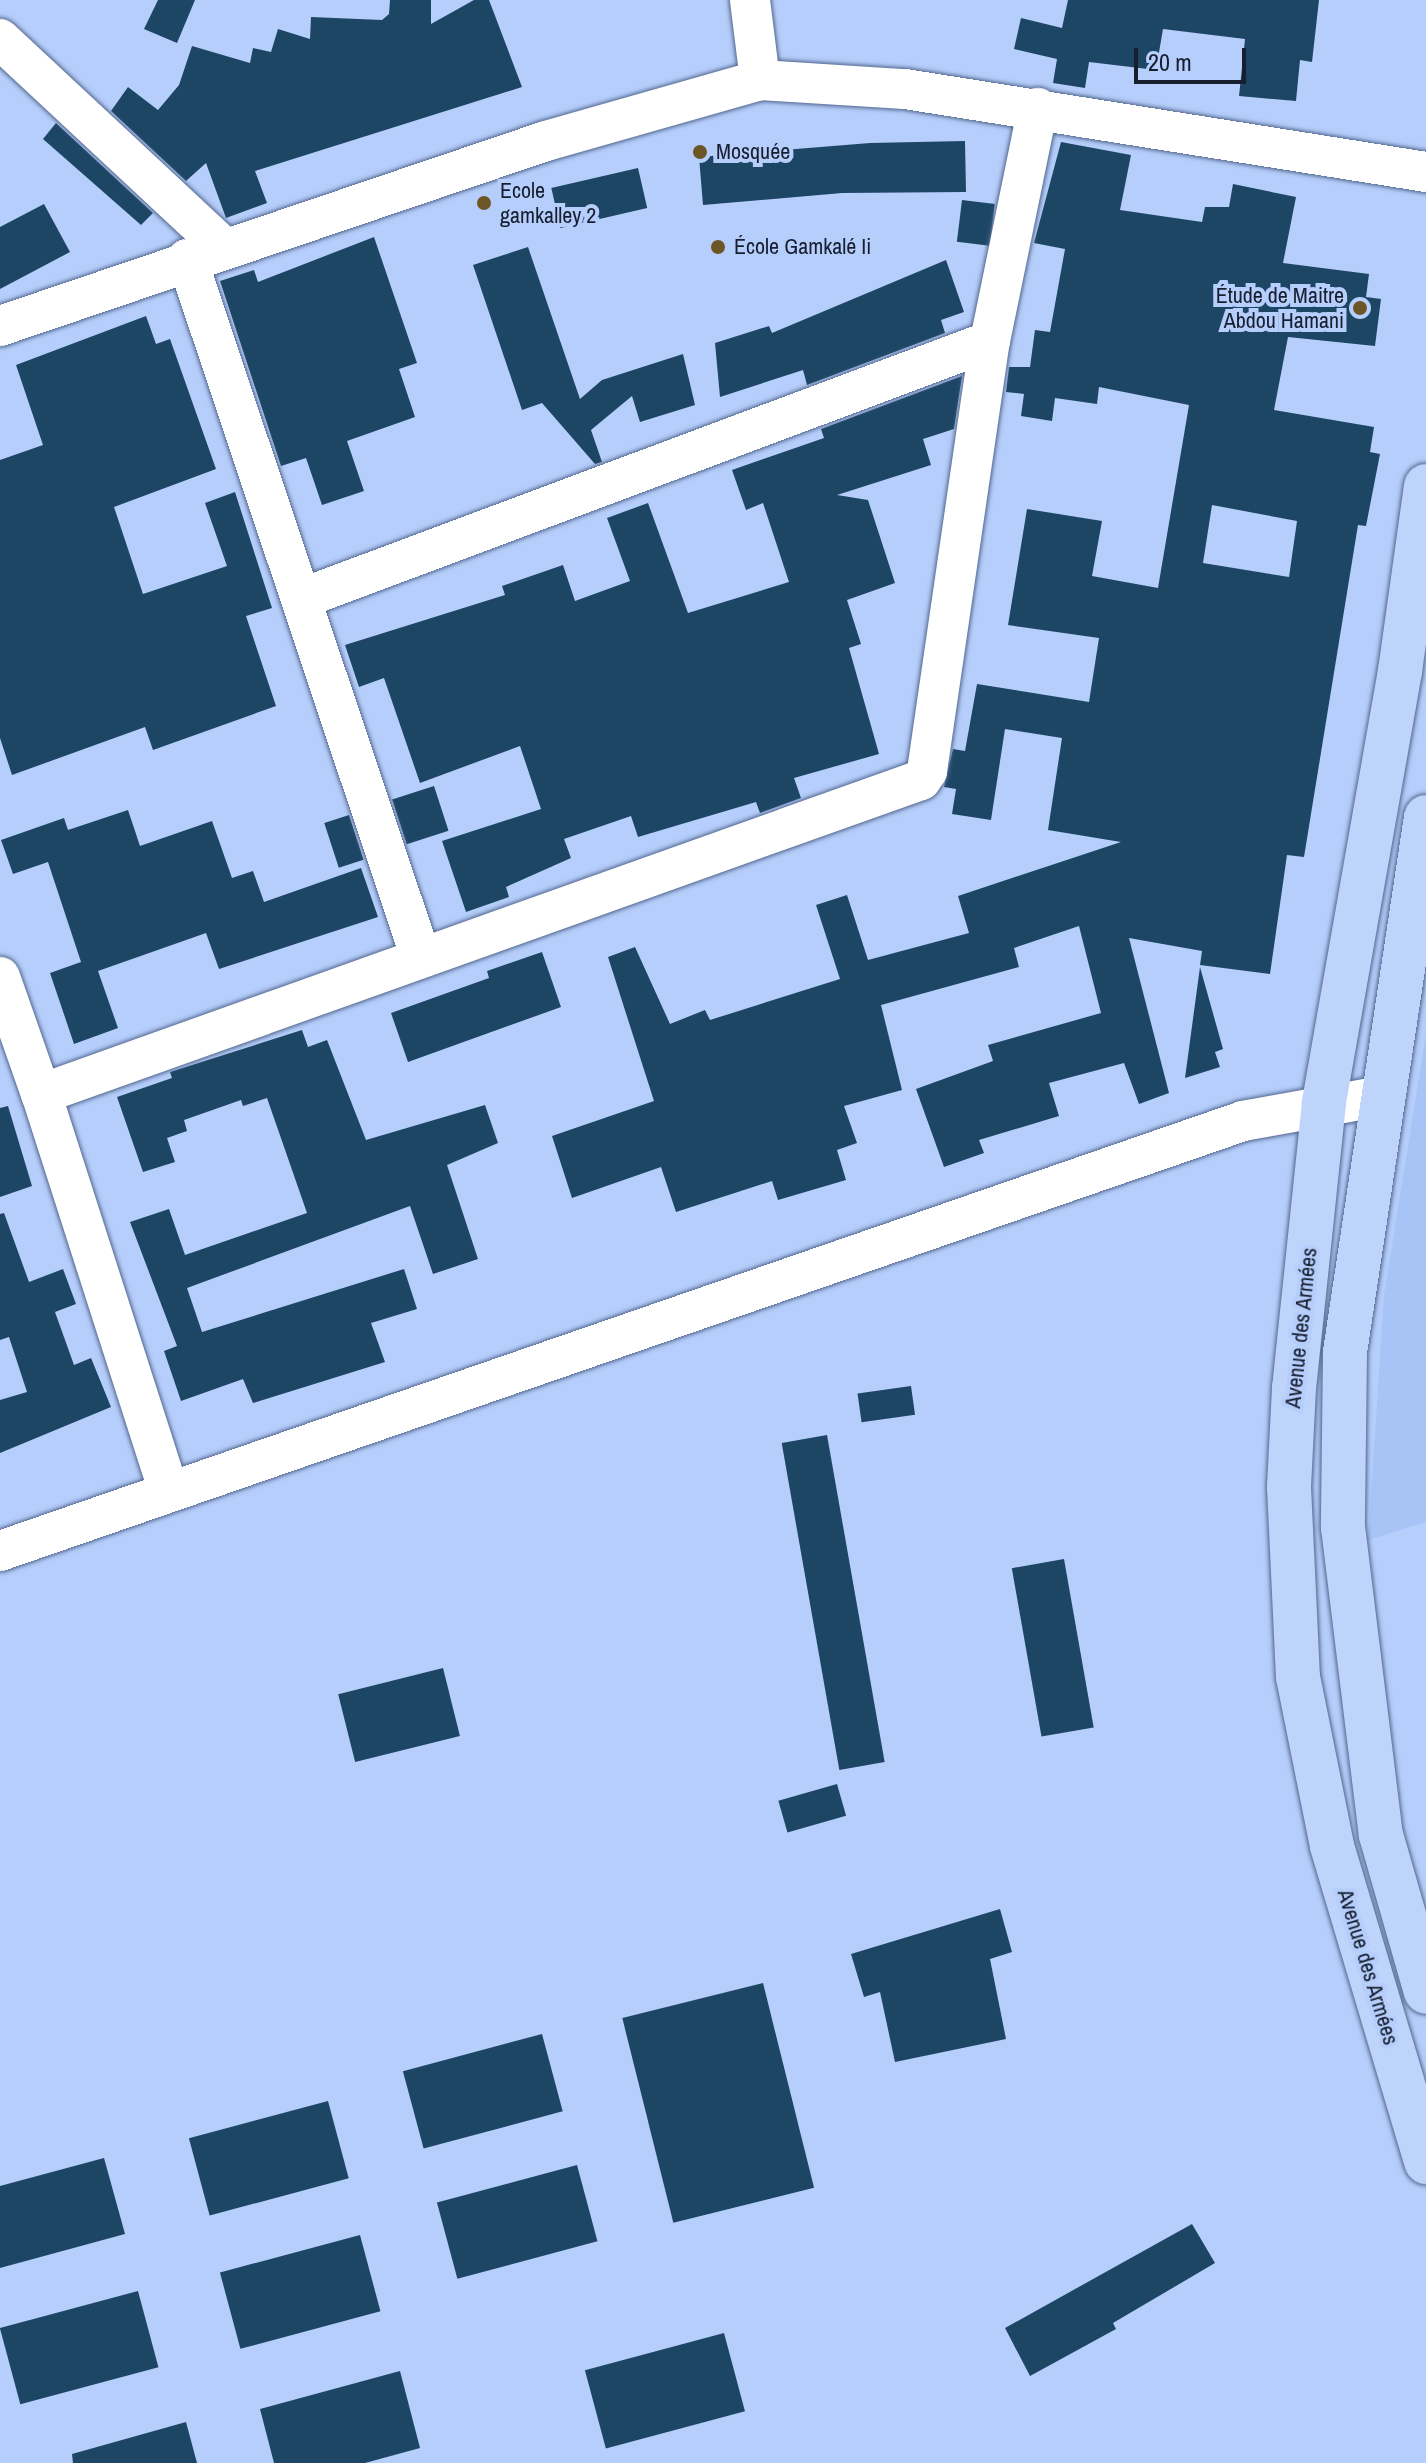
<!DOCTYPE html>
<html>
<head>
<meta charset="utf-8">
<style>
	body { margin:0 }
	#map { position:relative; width:1426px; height:2463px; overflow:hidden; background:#b6cefb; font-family:"Archivo Narrow",sans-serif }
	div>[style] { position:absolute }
	.built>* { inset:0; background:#a8c4f7 }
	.building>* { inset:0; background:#1d4664; transform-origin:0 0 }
	.roads { filter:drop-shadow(0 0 2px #51678e) drop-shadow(0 0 2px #51678e) }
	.street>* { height:40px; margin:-20px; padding:0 20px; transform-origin:20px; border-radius:20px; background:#fff }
	.highway>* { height:44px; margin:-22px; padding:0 22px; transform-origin:22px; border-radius:22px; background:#bfd4fb }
	.dots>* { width:22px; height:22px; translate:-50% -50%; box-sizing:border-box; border:4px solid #b6cefb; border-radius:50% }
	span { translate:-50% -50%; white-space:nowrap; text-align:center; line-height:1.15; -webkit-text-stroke:8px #b6cefb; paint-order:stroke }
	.poi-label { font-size:22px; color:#161e2f }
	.left { translate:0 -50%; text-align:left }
	.right { translate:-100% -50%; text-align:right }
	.street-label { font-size:22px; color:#161e2f }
	.scale { position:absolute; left:1134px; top:48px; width:112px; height:36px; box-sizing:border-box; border:4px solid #161e2f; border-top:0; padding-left:10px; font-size:24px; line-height:28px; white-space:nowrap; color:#161e2f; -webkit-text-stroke:6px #b6cefb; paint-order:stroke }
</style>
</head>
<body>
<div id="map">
	<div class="built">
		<div style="clip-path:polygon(1426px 1034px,1426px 1522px,1368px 1540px,1384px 1295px)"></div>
	</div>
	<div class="building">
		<div style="clip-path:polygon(158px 0,195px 0,177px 43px,144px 29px)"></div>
		<div style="clip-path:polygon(390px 0,431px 0,431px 24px,474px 0,489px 0,522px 87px,255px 171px,267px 203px,226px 218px,206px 163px,186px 181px,111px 111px,128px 87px,158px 110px,179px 85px,192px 46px,250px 63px,253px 48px,271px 52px,278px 29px,310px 39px,311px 17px,382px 20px,389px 14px)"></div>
		<div style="clip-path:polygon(1068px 0,1319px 0,1312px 62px,1300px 60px,1296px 101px,1239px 96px,1245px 39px,1163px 29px,1156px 70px,1089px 62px,1085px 88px,1053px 83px,1057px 59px,1014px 49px,1021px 18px,1062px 28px)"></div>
		<div style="clip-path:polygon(56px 123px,153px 213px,141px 225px,43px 139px)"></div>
		<div style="clip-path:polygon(965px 141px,966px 192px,842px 193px,703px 205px,699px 157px,870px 143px)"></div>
		<div style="clip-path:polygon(evenodd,1061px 142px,1131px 155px,1120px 210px,1202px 222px,1205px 207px,1229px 207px,1233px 184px,1296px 197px,1283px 263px,1369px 274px,1366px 297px,1381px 299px,1375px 346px,1288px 337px,1274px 410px,1374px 427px,1370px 452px,1380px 454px,1366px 526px,1358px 525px,1304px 857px,1287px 855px,1270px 974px,1200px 965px,1202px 951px,1129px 938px,1169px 1093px,1139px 1104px,1124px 1063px,1049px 1083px,1059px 1116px,979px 1140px,984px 1153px,944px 1167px,916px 1089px,993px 1061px,988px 1045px,1101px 1013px,1079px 926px,1014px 948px,1019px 967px,881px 1005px,902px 1090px,844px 1106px,857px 1143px,837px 1150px,846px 1180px,778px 1200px,772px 1181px,676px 1212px,661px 1167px,572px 1198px,552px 1136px,654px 1101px,608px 957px,635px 947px,670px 1024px,705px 1010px,710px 1020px,840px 979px,816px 905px,847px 895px,868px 960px,969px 933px,958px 896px,1121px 842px,1048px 830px,1062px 738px,1005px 729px,991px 820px,952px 814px,956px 789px,944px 787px,953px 749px,965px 751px,977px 684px,1089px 702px,1099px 638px,1008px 625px,1027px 509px,1102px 521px,1092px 576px,1158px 588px,1189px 405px,1099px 387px,1097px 404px,1055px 398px,1052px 421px,1021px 416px,1024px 394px,1006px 392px,1009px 367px,1030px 367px,1035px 330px,1050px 332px,1065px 249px,1034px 243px,1061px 142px,1212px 505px,1297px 521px,1289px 577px,1203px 563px,1212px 505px)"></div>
		<div style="left:638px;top:168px;width:41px;height:89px;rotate:77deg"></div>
		<div style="left:962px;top:200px;width:33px;height:42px;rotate:7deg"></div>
		<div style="clip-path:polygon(44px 204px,70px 252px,0 289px,0 227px)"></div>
		<div style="clip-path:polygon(374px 237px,417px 363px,399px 369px,415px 417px,347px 441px,364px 491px,322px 505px,306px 458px,281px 466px,220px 281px,254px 270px,258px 282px)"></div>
		<div style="clip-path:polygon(528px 247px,580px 399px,602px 380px,683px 354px,695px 405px,640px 422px,632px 396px,591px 430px,602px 462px,595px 464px,542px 403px,522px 410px,473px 265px)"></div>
		<div style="clip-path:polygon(946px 260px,964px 312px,941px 320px,945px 333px,807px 385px,803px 370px,720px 397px,715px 343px,769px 326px,772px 333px)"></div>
		<div style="clip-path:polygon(146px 316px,156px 344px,170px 339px,216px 469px,114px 507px,143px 594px,227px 566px,205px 503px,235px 492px,272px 608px,246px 616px,276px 706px,153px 750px,145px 727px,12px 775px,0 738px,0 460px,43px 445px,16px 365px)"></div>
		<div style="clip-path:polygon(962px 376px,954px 429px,923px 439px,931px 465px,837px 495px,868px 500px,895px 583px,847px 600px,861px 644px,849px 648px,879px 754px,794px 778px,801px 798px,760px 813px,756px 802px,638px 837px,631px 816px,564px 839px,571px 858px,506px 887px,509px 897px,466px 912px,442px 841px,541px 809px,520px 746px,420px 783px,384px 678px,359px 687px,345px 645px,505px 595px,502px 586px,563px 565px,575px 601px,630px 581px,607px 518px,648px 503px,688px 613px,789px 582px,763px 503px,746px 510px,732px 470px,824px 438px,821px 429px)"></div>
		<div style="left:434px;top:786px;width:47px;height:44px;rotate:72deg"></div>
		<div style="clip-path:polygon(128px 810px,140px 846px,212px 821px,232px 878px,253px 871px,264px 902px,361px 868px,378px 917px,219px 969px,206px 933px,98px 971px,118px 1028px,74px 1044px,50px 973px,81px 962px,48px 862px,13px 874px,1px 840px,64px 818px,68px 830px)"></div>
		<div style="left:349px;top:815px;width:47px;height:26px;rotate:72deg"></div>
		<div style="clip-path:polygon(542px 952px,561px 1007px,408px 1062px,391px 1013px,489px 978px,487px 971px)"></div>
		<div style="clip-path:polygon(1200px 967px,1223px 1049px,1215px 1052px,1220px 1067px,1185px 1078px)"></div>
		<div style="clip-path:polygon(302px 1030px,308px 1047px,327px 1040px,366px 1140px,485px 1105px,498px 1143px,447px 1165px,478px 1259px,433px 1274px,410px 1206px,187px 1288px,202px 1332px,404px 1269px,417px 1309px,371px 1323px,385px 1362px,253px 1403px,243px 1379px,181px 1401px,164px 1351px,177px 1346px,130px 1222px,169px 1209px,185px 1255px,307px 1213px,267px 1098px,243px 1106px,241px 1100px,184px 1120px,187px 1131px,167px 1138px,175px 1162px,143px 1172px,117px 1097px,172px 1078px,170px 1072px)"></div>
		<div style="clip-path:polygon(8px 1106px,32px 1186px,0 1197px,0 1108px)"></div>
		<div style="clip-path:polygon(4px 1213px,29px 1282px,63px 1269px,76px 1304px,55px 1312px,74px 1365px,91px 1358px,111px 1407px,0 1453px,0 1400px,27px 1392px,9px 1337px,0 1340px,0 1214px)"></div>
		<div style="left:911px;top:1386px;width:29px;height:54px;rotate:82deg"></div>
		<div style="left:827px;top:1435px;width:332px;height:46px;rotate:80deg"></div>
		<div style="left:1064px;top:1559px;width:171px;height:53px;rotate:80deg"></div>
		<div style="left:443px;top:1668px;width:70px;height:108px;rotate:76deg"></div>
		<div style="left:837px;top:1784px;width:33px;height:61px;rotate:74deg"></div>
		<div style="clip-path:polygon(1000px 1909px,1012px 1952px,990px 1959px,1006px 2039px,895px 2062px,880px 1992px,864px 1997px,851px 1954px)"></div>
		<div style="left:763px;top:1983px;width:211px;height:145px;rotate:76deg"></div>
		<div style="left:542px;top:2034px;width:80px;height:144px;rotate:75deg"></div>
		<div style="left:328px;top:2101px;width:80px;height:144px;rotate:75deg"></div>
		<div style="clip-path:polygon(104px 2158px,125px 2234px,0 2268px,0 2186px)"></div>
		<div style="left:577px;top:2165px;width:79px;height:145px;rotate:75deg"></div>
		<div style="clip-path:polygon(1192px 2224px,1215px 2263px,1113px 2323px,1116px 2329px,1030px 2376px,1005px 2328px)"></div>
		<div style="left:360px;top:2235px;width:79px;height:145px;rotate:75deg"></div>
		<div style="left:138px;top:2291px;width:79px;height:143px;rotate:75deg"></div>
		<div style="left:724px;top:2333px;width:81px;height:144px;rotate:75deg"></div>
		<div style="clip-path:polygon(400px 2371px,420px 2448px,365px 2463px,274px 2463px,260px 2409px)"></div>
		<div style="clip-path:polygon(186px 2422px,197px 2463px,73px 2463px,72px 2454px)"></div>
	</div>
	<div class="roads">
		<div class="street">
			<div style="left:750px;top:0;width:81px;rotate:82.9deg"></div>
			<div style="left:0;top:39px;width:305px;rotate:43deg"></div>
			<div style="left:187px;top:259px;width:737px;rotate:71.49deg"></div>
			<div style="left:0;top:326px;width:576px;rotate:-18.72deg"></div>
			<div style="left:546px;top:141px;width:223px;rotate:-15.9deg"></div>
			<div style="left:760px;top:80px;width:145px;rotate:3.6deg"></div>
			<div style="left:905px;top:89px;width:528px;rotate:9.05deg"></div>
			<div style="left:303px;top:598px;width:733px;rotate:-20.51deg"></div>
			<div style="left:0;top:977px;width:124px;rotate:70.7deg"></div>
			<div style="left:169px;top:1492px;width:418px;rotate:-107.8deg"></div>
			<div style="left:41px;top:1094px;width:934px;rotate:-19.64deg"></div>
			<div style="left:921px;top:780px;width:11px;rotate:-56deg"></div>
			<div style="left:927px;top:771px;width:435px;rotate:-81.7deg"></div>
			<div style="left:990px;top:341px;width:238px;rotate:-78.4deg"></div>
			<div style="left:0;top:1551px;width:1315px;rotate:-19.08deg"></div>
			<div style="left:1243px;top:1121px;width:141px;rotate:-10.2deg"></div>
		</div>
		<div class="highway">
			<div style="left:1426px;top:486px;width:187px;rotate:98deg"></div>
			<div style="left:1400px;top:671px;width:439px;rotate:100deg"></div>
			<div style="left:1324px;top:1103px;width:287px;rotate:96deg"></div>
			<div style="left:1294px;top:1388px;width:99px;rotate:92.9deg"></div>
			<div style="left:1289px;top:1487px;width:190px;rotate:87.3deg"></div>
			<div style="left:1298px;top:1677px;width:172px;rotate:78.6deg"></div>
			<div style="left:1332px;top:1846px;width:330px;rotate:73.4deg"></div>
			<div style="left:1426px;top:817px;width:541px;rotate:98.61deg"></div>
			<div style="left:1345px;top:1352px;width:175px;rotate:90.7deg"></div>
			<div style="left:1343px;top:1527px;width:310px;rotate:83deg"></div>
			<div style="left:1381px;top:1835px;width:163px;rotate:74deg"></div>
		</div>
	</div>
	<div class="dots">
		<div style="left:700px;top:152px;background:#6d5626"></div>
		<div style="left:484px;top:203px;background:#6d5626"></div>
		<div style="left:718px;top:247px;background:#6d5626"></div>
		<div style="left:1360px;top:308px;background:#6d5626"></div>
	</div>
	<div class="poi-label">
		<span class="left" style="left:716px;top:152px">Mosquée</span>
		<span class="left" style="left:500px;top:203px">Ecole<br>gamkalley 2</span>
		<span class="left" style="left:734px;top:247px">École Gamkalé Ii</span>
		<span class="right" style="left:1344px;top:308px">Étude de Maitre<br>Abdou Hamani</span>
	</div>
	<div class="street-label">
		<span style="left:1301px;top:1328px;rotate:-84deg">Avenue des Armées</span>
		<span style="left:1368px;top:1967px;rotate:73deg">Avenue des Armées</span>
	</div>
	<div class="scale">20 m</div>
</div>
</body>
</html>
